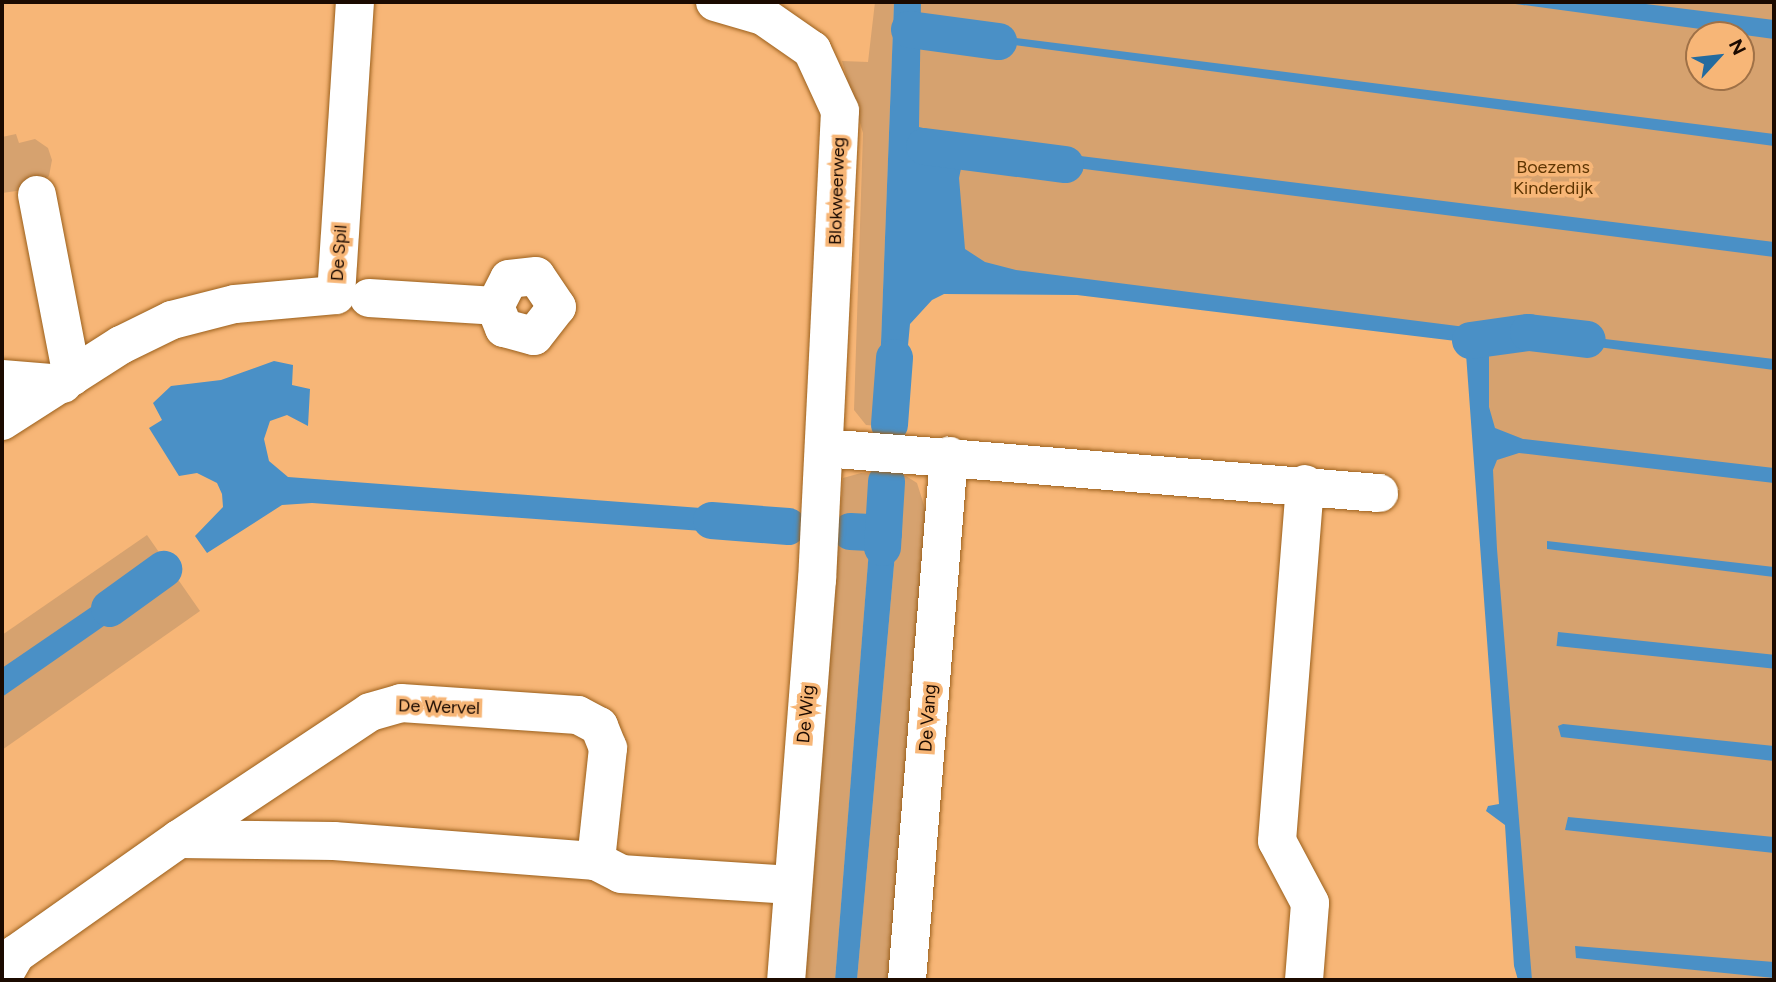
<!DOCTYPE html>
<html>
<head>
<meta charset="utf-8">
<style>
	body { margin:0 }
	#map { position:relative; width:1776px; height:982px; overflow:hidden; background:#f7b677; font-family:Figtree,sans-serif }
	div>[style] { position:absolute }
	.green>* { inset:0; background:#d6a26f }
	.water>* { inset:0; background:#4a90c6; transform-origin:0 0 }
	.canal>* { height:37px; margin:-18.5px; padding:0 18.5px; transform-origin:18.5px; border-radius:18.5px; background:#4a90c6 }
	.roads { filter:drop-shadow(0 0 2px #9b601c) drop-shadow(0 0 2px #9b601c) }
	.minor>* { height:38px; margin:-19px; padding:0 19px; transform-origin:19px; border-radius:19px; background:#fff }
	span { translate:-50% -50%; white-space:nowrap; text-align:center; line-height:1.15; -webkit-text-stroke:7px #f7b677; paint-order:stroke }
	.park-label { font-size:18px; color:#5f3603 }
	.street-label { font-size:18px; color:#1b0a00 }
	.frame { position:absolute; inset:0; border:4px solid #1b0a00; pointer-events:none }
	.north { position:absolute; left:1685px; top:21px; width:70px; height:70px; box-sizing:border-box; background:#f7b677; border:2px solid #9f7147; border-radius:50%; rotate:63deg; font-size:19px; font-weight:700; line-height:28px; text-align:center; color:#1b0a00 }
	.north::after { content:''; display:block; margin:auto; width:24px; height:32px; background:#236b9f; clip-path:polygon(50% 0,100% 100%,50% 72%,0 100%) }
</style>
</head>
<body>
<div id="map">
	<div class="green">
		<div style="clip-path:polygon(875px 2px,894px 2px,879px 395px,892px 405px,892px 427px,866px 425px,854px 410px,863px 133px,842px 61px,868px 62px)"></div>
		<div style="clip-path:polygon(evenodd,902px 2px,1774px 2px,1774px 980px,1528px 980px,1477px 338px,898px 268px,902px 2px,1699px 35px,1741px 35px,1741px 77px,1699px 77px,1699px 35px)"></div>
		<div style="clip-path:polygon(16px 134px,19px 143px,35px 139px,48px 148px,52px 160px,49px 176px,31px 189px,2px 193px,2px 137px)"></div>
		<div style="clip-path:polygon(861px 473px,906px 476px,917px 483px,929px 521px,889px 980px,857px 980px,899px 509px,873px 500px,835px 980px,801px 980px,843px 478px)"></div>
		<div style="clip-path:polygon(147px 535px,200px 611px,2px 750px,2px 635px)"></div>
	</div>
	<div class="water">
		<div style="clip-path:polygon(894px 2px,921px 2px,919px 127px,949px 134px,974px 147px,962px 164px,959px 178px,965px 249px,985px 262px,1016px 270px,1489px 330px,1489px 407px,1495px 428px,1523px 439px,1774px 468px,1774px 483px,1519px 453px,1497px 460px,1493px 470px,1497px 549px,1532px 980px,1518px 980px,1514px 966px,1505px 825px,1486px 811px,1488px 806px,1499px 804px,1466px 354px,1456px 341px,1077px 295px,944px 294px,932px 300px,910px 324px,903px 399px,899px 404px,885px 403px,879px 395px)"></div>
		<div style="clip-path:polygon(1501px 2px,1630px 2px,1774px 20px,1774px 39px)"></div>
		<div style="clip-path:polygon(946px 29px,1774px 134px,1774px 146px,947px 36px)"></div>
		<div style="clip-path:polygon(1016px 148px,1774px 242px,1774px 257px,1014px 160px)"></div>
		<div style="clip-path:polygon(1537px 331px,1774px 359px,1774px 370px,1537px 339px)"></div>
		<div style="clip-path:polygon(274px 361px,293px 365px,292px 385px,310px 389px,308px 426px,287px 415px,270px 421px,264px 439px,269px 461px,288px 477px,754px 512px,760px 520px,758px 535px,312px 503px,282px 505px,207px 553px,195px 536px,223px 507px,222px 494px,217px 483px,197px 473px,179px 476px,149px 428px,162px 420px,153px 403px,171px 386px,221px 380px)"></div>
		<div style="clip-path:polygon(880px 495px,894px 499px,899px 509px,857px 980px,835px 980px,873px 499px)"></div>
		<div style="clip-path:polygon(1547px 541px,1774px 567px,1774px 577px,1547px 549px)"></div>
		<div style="clip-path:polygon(144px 571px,157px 589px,2px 697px,2px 668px)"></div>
		<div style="left:1558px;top:632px;width:217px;height:14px;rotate:6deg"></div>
		<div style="clip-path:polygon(1563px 724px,1774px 746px,1774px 761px,1561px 737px,1558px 726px)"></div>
		<div style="clip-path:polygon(1568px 817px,1774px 837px,1774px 853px,1565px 830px)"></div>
		<div style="clip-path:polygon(1575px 946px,1774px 962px,1774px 978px,1576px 958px)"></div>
	</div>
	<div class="canal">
		<div style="left:909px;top:29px;width:90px;rotate:7.7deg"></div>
		<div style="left:924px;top:146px;width:142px;rotate:7.3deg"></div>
		<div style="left:1470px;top:340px;width:59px;rotate:-7.9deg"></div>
		<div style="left:1528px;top:332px;width:59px;rotate:6.8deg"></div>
		<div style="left:889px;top:424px;width:67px;rotate:-85.7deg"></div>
		<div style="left:711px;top:520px;width:77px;rotate:4.5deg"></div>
		<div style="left:850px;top:531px;width:33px;rotate:3deg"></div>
		<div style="left:882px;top:547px;width:66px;rotate:-86.5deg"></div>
		<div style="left:109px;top:608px;width:67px;rotate:-35.8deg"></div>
	</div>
	<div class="roads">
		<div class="minor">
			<div style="left:715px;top:2px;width:50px;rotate:16.3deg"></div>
			<div style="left:763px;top:16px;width:60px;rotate:34.8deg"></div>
			<div style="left:812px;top:50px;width:67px;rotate:65.3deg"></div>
			<div style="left:840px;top:111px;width:469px;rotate:92.8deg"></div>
			<div style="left:817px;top:579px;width:402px;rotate:94.4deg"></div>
			<div style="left:37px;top:195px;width:185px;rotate:79.1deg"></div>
			<div style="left:369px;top:298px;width:126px;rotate:3.6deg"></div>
			<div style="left:495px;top:306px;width:24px;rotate:68deg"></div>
			<div style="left:504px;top:328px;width:31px;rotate:15deg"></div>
			<div style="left:534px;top:336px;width:37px;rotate:-52deg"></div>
			<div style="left:557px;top:307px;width:37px;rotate:-124deg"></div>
			<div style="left:536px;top:276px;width:27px;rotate:174deg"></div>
			<div style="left:509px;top:279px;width:30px;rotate:117deg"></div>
			<div style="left:2px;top:379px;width:61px;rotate:4.7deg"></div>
			<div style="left:2px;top:421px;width:141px;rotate:-32.6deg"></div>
			<div style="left:121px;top:345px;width:57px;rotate:-26.1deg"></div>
			<div style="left:172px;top:320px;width:65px;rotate:-14.3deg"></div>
			<div style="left:235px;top:304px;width:101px;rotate:-5.1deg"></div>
			<div style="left:336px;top:295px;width:294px;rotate:-86.3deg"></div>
			<div style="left:824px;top:448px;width:557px;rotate:4.64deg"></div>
			<div style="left:179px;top:839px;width:229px;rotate:-33.6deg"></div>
			<div style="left:370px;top:712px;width:32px;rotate:-16deg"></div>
			<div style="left:401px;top:703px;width:177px;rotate:3.9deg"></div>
			<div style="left:578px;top:715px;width:24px;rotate:28deg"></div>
			<div style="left:599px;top:726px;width:24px;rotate:68deg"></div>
			<div style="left:608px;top:748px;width:114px;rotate:96.1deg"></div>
			<div style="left:2px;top:978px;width:28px;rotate:-60deg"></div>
			<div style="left:16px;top:954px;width:199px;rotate:-35.2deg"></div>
			<div style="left:179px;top:839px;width:155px;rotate:0.7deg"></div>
			<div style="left:334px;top:841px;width:263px;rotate:4.4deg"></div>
			<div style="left:596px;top:861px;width:28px;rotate:27deg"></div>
			<div style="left:621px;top:874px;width:171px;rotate:3.7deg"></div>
			<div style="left:907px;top:980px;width:526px;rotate:-85.42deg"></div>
			<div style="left:1304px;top:980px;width:77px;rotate:-85.5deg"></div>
			<div style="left:1310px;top:903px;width:70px;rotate:-118deg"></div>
			<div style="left:1277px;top:841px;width:358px;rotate:-85.5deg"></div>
		</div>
	</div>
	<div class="park-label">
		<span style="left:1553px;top:178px">Boezems<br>Kinderdijk</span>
	</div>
	<div class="street-label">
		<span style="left:837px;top:191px;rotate:-88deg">Blokweerweg</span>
		<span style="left:339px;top:253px;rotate:-86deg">De Spil</span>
		<span style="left:439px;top:707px;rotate:2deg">De Wervel</span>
		<span style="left:806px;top:714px;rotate:-85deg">De Wig</span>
		<span style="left:928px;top:718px;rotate:-86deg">De Vang</span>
	</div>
	<div class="frame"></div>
	<div class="north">N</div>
</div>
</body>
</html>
